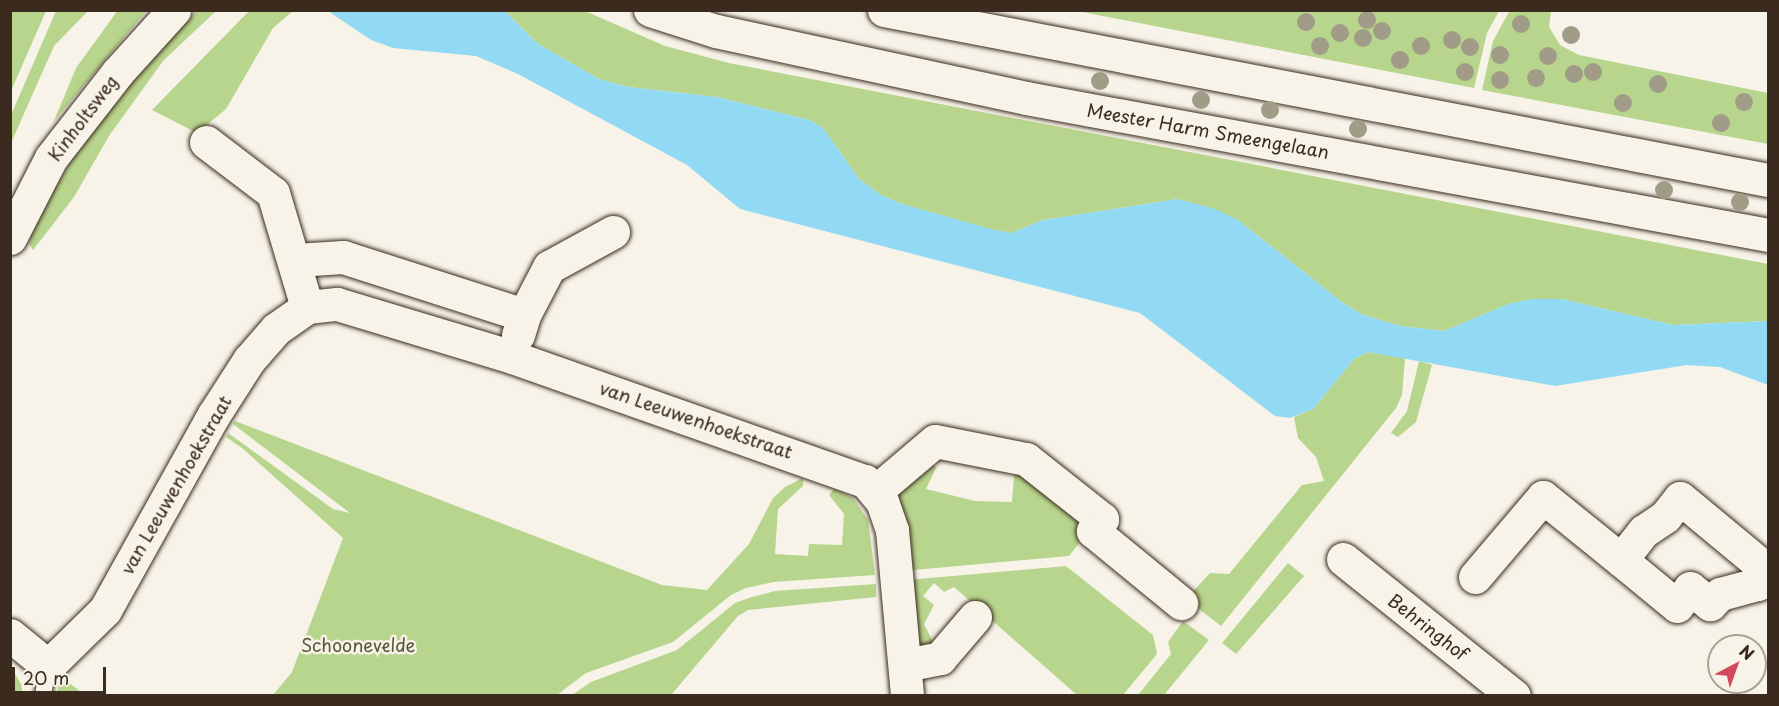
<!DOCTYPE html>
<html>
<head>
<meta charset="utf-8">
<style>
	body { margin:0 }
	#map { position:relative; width:1779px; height:706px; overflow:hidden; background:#f7f3e8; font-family:"Playpen Sans",sans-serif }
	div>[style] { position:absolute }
	.green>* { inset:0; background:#b8d58d }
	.water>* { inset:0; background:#92daf4 }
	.roads { filter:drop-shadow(0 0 2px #3b2a1e) drop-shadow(0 0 2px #3b2a1e) }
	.lane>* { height:16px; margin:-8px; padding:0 8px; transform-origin:8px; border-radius:8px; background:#f7f3e8 }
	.street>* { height:33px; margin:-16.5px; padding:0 16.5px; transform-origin:16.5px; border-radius:16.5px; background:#f7f3e8 }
	.secondary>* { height:33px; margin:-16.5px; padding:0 16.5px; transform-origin:16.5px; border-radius:16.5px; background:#f7f3e8 }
	.trees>* { width:18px; height:18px; margin:-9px; border-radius:50%; background:#a19c88 }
	span { translate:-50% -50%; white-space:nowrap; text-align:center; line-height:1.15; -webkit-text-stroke:5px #f7f3e8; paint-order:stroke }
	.street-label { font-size:18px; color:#3b2a1e }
	.park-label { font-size:18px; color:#5a553a }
	.frame { position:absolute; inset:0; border:12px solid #3b2a1e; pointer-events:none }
	.north { position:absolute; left:1707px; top:634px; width:60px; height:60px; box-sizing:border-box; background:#f7f3e8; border:2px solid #aca397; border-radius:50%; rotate:41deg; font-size:16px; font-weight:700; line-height:24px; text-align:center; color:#3b2a1e }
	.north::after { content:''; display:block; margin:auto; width:21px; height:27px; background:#d1495b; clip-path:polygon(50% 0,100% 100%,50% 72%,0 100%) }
	.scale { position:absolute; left:12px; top:667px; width:94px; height:27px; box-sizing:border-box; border:3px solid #3b2a1e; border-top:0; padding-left:8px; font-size:18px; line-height:21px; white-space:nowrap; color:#3b2a1e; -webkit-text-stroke:4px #f7f3e8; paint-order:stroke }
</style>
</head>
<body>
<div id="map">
	<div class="green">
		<div style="clip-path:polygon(11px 10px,46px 11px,11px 91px,10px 11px)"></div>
		<div style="clip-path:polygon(118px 10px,146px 11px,54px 121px,76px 68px)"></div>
		<div style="clip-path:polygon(1510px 10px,1551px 11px,1549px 27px,1560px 45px,1579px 55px,1768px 93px,1768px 144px,1482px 90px,1493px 41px)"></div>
		<div style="clip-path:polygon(56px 11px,88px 11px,54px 46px,11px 143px,11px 115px)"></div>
		<div style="clip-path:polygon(197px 11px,216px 11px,163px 61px,109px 136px,74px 197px,33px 250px,29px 244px,33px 225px,84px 139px,161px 47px)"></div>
		<div style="clip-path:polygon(249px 11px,293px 11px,273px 28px,226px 109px,197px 133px,152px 110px)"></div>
		<div style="clip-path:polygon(505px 11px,585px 11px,665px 46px,729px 63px,1768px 264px,1768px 321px,1673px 325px,1562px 299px,1531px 299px,1508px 304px,1444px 331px,1400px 326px,1361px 314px,1343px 303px,1238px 220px,1178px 199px,1043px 220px,1011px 233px,990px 229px,902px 204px,881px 195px,859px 179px,823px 128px,809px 120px,717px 97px,628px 87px,599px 79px,538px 44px)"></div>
		<div style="clip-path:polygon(1077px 11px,1499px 11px,1487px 33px,1474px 88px)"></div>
		<div style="clip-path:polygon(1368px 352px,1405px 358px,1402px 395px,1396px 408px,1221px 626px,1186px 599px,1210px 573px,1229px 574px,1302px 485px,1324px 481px,1316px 457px,1298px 438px,1294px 417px,1313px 409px,1354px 359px)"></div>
		<div style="clip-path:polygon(1419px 361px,1432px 365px,1416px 422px,1398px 437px,1391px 433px,1407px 411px)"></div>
		<div style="clip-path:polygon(235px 421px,662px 585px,707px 590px,749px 544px,773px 498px,785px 487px,803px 478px,803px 486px,778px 509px,775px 554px,808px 556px,809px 544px,842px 545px,844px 514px,829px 495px,834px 489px,853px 498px,868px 520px,875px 575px,773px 582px,746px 588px,731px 595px,673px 642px,586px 673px,557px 695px,273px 695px,292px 672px,343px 538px,242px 448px,226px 437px,228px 433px,333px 509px,350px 513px,233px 424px)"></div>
		<div style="clip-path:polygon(933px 464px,936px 468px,926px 489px,975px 501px,1012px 502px,1014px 475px,1021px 475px,1077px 517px,1083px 538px,1069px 556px,903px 571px,897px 496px,904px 485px)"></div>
		<div style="clip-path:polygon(1288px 563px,1304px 576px,1236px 654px,1222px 643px)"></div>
		<div style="clip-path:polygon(1066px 566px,1153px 635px,1157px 654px,1123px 695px,1077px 695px,954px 587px,944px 592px,934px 583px,923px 596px,934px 605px,924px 624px,933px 642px,917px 648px,907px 580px)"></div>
		<div style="clip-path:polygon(876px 584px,876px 597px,748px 610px,738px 616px,671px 695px,572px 695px,591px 682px,677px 650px,735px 603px,749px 598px,775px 591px)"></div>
		<div style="clip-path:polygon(1183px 621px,1209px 640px,1164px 695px,1138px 695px,1171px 654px,1168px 642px)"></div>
		<div style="clip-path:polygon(11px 667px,21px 684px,23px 695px,11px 695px)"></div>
		<div style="clip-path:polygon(60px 676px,85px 695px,57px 695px)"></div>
	</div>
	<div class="water">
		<div style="clip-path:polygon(328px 11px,505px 11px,538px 44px,599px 79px,628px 87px,717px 97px,809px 120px,823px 128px,859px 179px,881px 195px,902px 204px,991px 229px,1011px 233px,1043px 220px,1178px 199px,1215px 209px,1238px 220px,1343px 303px,1361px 314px,1400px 326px,1444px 331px,1508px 304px,1531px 299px,1562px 299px,1673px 325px,1768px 321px,1768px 385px,1720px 367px,1687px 365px,1555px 386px,1368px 352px,1354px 359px,1313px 409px,1290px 418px,1275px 416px,1140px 313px,740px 209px,687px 165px,518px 74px,476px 56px,393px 48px,371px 40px)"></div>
	</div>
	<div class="roads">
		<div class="lane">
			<div style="left:43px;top:696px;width:30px;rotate:-81deg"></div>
		</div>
		<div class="street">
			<div style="left:206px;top:142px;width:84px;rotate:37.3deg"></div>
			<div style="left:273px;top:193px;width:119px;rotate:73.4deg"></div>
			<div style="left:296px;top:260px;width:47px;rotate:-3.7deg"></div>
			<div style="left:343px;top:257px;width:190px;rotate:17.8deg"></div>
			<div style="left:518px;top:335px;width:21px;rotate:-73deg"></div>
			<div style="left:524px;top:315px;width:54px;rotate:-62.5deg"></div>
			<div style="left:549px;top:267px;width:73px;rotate:-28.7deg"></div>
			<div style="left:876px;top:491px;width:77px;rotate:-40.3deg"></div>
			<div style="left:935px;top:441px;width:93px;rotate:11.2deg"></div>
			<div style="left:1026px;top:459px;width:97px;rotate:38.3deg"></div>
			<div style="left:1102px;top:519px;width:15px;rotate:127deg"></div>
			<div style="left:1093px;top:531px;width:114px;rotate:39.3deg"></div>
			<div style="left:1343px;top:559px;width:219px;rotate:38.7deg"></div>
			<div style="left:1621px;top:560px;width:72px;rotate:39.4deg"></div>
			<div style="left:1677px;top:606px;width:22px;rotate:-54deg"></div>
			<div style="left:1690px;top:588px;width:26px;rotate:39deg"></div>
			<div style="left:1710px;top:604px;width:14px;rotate:-45deg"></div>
			<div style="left:1720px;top:594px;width:39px;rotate:-15deg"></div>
			<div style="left:1758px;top:584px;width:16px;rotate:-52deg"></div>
			<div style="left:1475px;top:577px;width:105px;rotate:-49.6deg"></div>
			<div style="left:1543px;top:497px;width:100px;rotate:38.9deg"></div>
			<div style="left:1621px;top:560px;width:37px;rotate:-52deg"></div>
			<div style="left:1644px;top:531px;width:25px;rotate:-34deg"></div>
			<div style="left:1665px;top:517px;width:24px;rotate:-52deg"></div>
			<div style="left:1680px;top:498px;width:114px;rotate:39.7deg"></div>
			<div style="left:10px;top:635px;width:49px;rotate:39.2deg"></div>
			<div style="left:48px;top:666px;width:80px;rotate:-44.5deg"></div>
			<div style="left:105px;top:610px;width:222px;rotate:-60.9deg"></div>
			<div style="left:213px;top:416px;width:67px;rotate:-57.3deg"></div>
			<div style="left:249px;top:360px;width:41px;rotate:-48.9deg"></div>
			<div style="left:276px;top:329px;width:38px;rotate:-35deg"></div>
			<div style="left:307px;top:307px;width:30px;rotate:-6deg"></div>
			<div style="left:337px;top:304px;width:183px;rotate:16.8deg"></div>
			<div style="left:512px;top:357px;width:374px;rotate:19.4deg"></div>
			<div style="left:865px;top:481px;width:26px;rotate:50deg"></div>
			<div style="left:882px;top:501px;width:31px;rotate:71deg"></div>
			<div style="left:892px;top:530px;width:167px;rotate:84.8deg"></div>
			<div style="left:905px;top:665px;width:36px;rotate:-11deg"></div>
			<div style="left:940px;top:658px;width:54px;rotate:-49.5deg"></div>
		</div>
		<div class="secondary">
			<div style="left:650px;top:10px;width:69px;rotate:17.7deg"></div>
			<div style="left:716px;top:31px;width:317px;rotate:12.2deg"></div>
			<div style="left:1026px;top:98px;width:755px;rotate:10.46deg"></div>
			<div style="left:884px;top:10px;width:900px;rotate:10.89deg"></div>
			<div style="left:10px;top:238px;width:90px;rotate:-62.9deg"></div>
			<div style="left:51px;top:158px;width:109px;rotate:-52.1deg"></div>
			<div style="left:118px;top:72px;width:84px;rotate:-47.9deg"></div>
		</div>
	</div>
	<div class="trees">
		<div style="left:1367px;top:20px"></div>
		<div style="left:1306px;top:22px"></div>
		<div style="left:1521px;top:24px"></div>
		<div style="left:1382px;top:31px"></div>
		<div style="left:1340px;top:33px"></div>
		<div style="left:1571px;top:35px"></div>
		<div style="left:1363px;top:38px"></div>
		<div style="left:1452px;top:40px"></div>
		<div style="left:1320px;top:46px"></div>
		<div style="left:1421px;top:46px"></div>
		<div style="left:1470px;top:47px"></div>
		<div style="left:1500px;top:55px"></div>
		<div style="left:1548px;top:56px"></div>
		<div style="left:1400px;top:60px"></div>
		<div style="left:1465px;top:72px"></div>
		<div style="left:1593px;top:72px"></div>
		<div style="left:1574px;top:74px"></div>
		<div style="left:1536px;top:78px"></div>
		<div style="left:1500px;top:80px"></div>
		<div style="left:1100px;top:81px"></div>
		<div style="left:1658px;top:84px"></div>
		<div style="left:1201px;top:100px"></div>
		<div style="left:1744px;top:102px"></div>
		<div style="left:1623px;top:103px"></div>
		<div style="left:1270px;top:110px"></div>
		<div style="left:1721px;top:123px"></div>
		<div style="left:1358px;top:129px"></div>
		<div style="left:1664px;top:190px"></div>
		<div style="left:1740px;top:202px"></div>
	</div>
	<div class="street-label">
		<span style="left:83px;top:118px;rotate:-53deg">Kinholtsweg</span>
		<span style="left:1208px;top:131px;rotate:10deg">Meester Harm Smeengelaan</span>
		<span style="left:696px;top:420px;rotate:19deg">van Leeuwenhoekstraat</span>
		<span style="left:176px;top:485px;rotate:-60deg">van Leeuwenhoekstraat</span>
		<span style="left:1428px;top:627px;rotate:38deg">Behringhof</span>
	</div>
	<div class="park-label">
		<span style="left:358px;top:645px">Schoonevelde</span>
	</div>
	<div class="frame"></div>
	<div class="north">N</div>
	<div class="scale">20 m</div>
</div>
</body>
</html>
